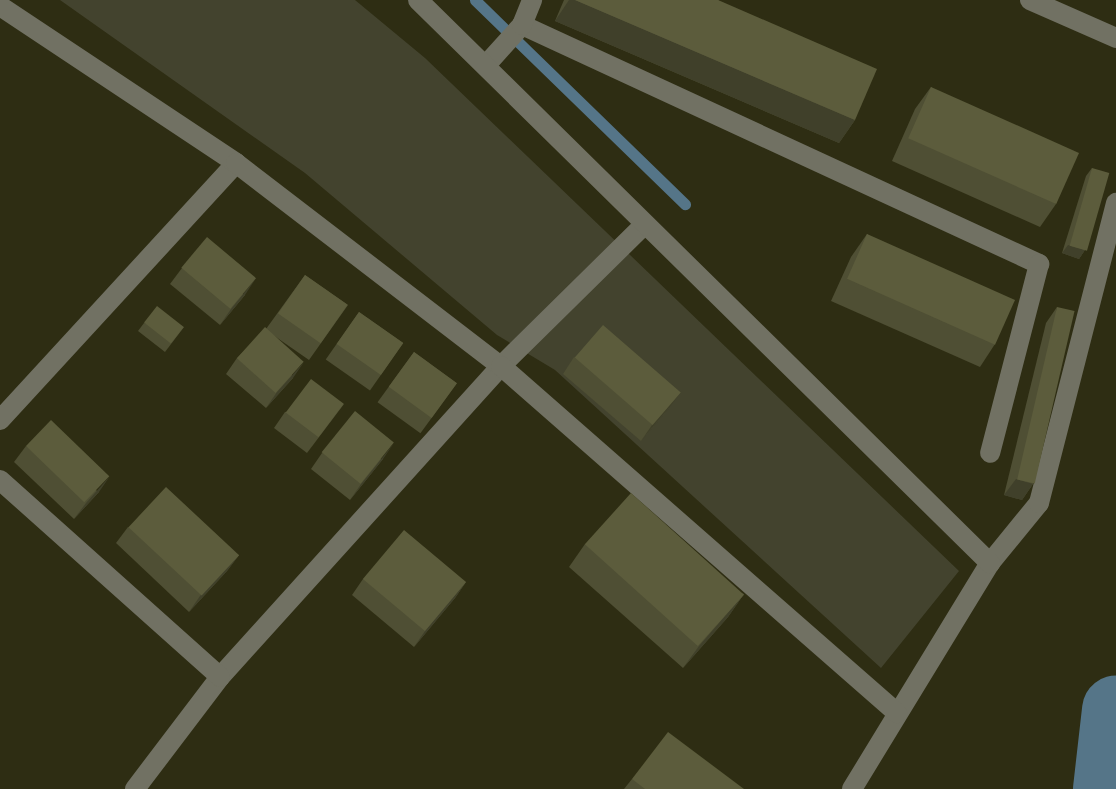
<!DOCTYPE html>
<html>
<head>
<meta charset="utf-8">
<style>
	body { margin:0 }
	#map { position:relative; width:1116px; height:789px; overflow:hidden; background:#2e2d13; font-family:"Alegreya Sans",sans-serif }
	div>[style] { position:absolute }
	.green>* { inset:0; background:#43432e }
	.stream>* { height:11px; margin:-5.5px; padding:0 5.5px; transform-origin:5.5px; border-radius:5.5px; background:#557588 }
	.river>* { height:68px; margin:-34px; padding:0 34px; transform-origin:34px; border-radius:34px; background:#557588 }
	.service>* { height:20px; margin:-10px; padding:0 10px; transform-origin:10px; border-radius:10px; background:#717163 }
	.minor>* { height:20px; margin:-10px; padding:0 10px; transform-origin:10px; border-radius:10px; background:#717163 }
	.tertiary>* { height:20px; margin:-10px; padding:0 10px; transform-origin:10px; border-radius:10px; background:#717163 }
	.wall>* { inset:0; background:#4f4f34; transform-origin:0 0 }
	.shaded-wall>* { inset:0; background:#40402a }
	.building>* { inset:0; background:#5c5c3c; transform-origin:0 0 }
	span { translate:-50% -50%; white-space:nowrap; text-align:center; line-height:1.15; -webkit-text-stroke:7px #2e2d13; paint-order:stroke }
</style>
</head>
<body>
<div id="map">
	<div class="green">
		<div style="clip-path:polygon(60px 0,355px 0,425px 58px,959px 571px,881px 668px,555px 370px,497px 335px,305px 173px)"></div>
	</div>
	<div class="stream">
		<div style="left:475px;top:0;width:293px;rotate:44.2deg"></div>
	</div>
	<div class="river">
		<div style="left:1107px;top:789px;width:80px;rotate:-83.5deg"></div>
	</div>
	<div class="service">
		<div style="left:1030px;top:0;width:94px;rotate:23.8deg"></div>
		<div style="left:522px;top:25px;width:570px;rotate:24.81deg"></div>
		<div style="left:1039px;top:264px;width:195px;rotate:104.5deg"></div>
		<div style="left:486px;top:65px;width:54px;rotate:-48deg"></div>
		<div style="left:522px;top:25px;width:27px;rotate:-68deg"></div>
	</div>
	<div class="minor">
		<div style="left:0;top:420px;width:349px;rotate:-47.4deg"></div>
		<div style="left:135px;top:789px;width:141px;rotate:-52.8deg"></div>
		<div style="left:220px;top:677px;width:419px;rotate:-47.9deg"></div>
		<div style="left:501px;top:366px;width:201px;rotate:-44.6deg"></div>
		<div style="left:852px;top:789px;width:265px;rotate:-58.6deg"></div>
		<div style="left:990px;top:563px;width:77px;rotate:-50.8deg"></div>
		<div style="left:1039px;top:503px;width:310px;rotate:-75.6deg"></div>
	</div>
	<div class="tertiary">
		<div style="left:418px;top:0;width:803px;rotate:44.55deg"></div>
		<div style="left:0;top:6px;width:283px;rotate:33.6deg"></div>
		<div style="left:236px;top:163px;width:334px;rotate:37.5deg"></div>
		<div style="left:501px;top:366px;width:527px;rotate:41.23deg"></div>
		<div style="left:0;top:480px;width:295px;rotate:41.8deg"></div>
	</div>
	<div class="wall">
		<div style="clip-path:polygon(564px 0,718px 0,855px 120px,839px 143px,555px 21px)"></div>
		<div style="clip-path:polygon(931px 87px,1056px 204px,1040px 227px,892px 161px,915px 109px)"></div>
		<div style="clip-path:polygon(1092px 168px,1085px 250px,1079px 259px,1062px 253px,1086px 176px)"></div>
		<div style="clip-path:polygon(867px 234px,995px 344px,980px 367px,831px 301px,851px 257px)"></div>
		<div style="clip-path:polygon(182px 268px,245px 295px,220px 325px,170px 284px)"></div>
		<div style="clip-path:polygon(305px 275px,348px 305px,309px 360px,273px 335px,293px 378px,266px 408px,226px 374px,237px 358px,266px 329px)"></div>
		<div style="clip-path:polygon(1057px 307px,1033px 484px,1022px 500px,1004px 495px,1046px 323px)"></div>
		<div style="left:359px;top:312px;width:54px;height:58px;rotate:35deg"></div>
		<div style="clip-path:polygon(144px 323px,184px 327px,165px 352px,138px 331px)"></div>
		<div style="left:414px;top:352px;width:53px;height:62px;rotate:36deg"></div>
		<div style="clip-path:polygon(574px 357px,669px 408px,641px 441px,563px 374px)"></div>
		<div style="clip-path:polygon(344px 404px,307px 453px,274px 428px,285px 412px)"></div>
		<div style="clip-path:polygon(26px 446px,99px 492px,74px 519px,14px 462px)"></div>
		<div style="clip-path:polygon(322px 453px,383px 459px,350px 500px,311px 469px)"></div>
		<div style="clip-path:polygon(128px 527px,239px 555px,227px 571px,189px 612px,116px 543px)"></div>
		<div style="clip-path:polygon(585px 544px,744px 594px,728px 617px,683px 668px,569px 567px)"></div>
		<div style="clip-path:polygon(363px 579px,466px 582px,455px 598px,414px 647px,352px 595px)"></div>
		<div style="clip-path:polygon(632px 779px,744px 789px,624px 789px)"></div>
	</div>
	<div class="shaded-wall">
		<div style="clip-path:polygon(569px 0,575px 0,855px 120px,839px 143px,555px 21px)"></div>
		<div style="clip-path:polygon(1068px 245px,1085px 250px,1079px 259px,1062px 253px)"></div>
		<div style="clip-path:polygon(256px 278px,245px 295px,220px 325px,231px 309px)"></div>
		<div style="clip-path:polygon(304px 362px,293px 378px,266px 408px,277px 392px)"></div>
		<div style="clip-path:polygon(681px 392px,669px 408px,641px 441px,652px 425px)"></div>
		<div style="clip-path:polygon(394px 443px,383px 459px,350px 500px,361px 484px)"></div>
		<div style="clip-path:polygon(110px 476px,99px 492px,74px 519px,86px 503px)"></div>
		<div style="clip-path:polygon(1016px 479px,1033px 484px,1022px 500px,1004px 495px)"></div>
		<div style="clip-path:polygon(239px 555px,227px 571px,189px 612px,200px 596px)"></div>
		<div style="clip-path:polygon(466px 582px,455px 598px,414px 647px,425px 631px)"></div>
		<div style="clip-path:polygon(744px 594px,728px 617px,683px 668px,699px 646px)"></div>
	</div>
	<div class="building">
		<div style="clip-path:polygon(575px 0,718px 0,877px 69px,855px 120px)"></div>
		<div style="left:931px;top:87px;width:162px;height:56px;rotate:24deg"></div>
		<div style="left:1092px;top:168px;width:18px;height:81px;rotate:16deg"></div>
		<div style="left:867px;top:234px;width:162px;height:49px;rotate:24deg"></div>
		<div style="left:207px;top:237px;width:64px;height:40px;rotate:40deg"></div>
		<div style="left:305px;top:275px;width:52px;height:47px;rotate:35deg"></div>
		<div style="left:157px;top:306px;width:34px;height:21px;rotate:38deg"></div>
		<div style="left:1057px;top:307px;width:18px;height:177px;rotate:13deg"></div>
		<div style="left:359px;top:312px;width:54px;height:39px;rotate:35deg"></div>
		<div style="left:603px;top:325px;width:103px;height:43px;rotate:41deg"></div>
		<div style="left:265px;top:327px;width:52px;height:42px;rotate:42deg"></div>
		<div style="left:414px;top:352px;width:53px;height:43px;rotate:36deg"></div>
		<div style="left:311px;top:379px;width:41px;height:42px;rotate:37deg"></div>
		<div style="left:355px;top:411px;width:50px;height:53px;rotate:39deg"></div>
		<div style="left:51px;top:420px;width:81px;height:36px;rotate:44deg"></div>
		<div style="left:166px;top:487px;width:100px;height:55px;rotate:43deg"></div>
		<div style="left:631px;top:493px;width:152px;height:69px;rotate:42deg"></div>
		<div style="left:404px;top:530px;width:81px;height:64px;rotate:40deg"></div>
		<div style="clip-path:polygon(668px 732px,744px 789px,645px 789px,632px 779px)"></div>
	</div>
</div>
</body>
</html>
